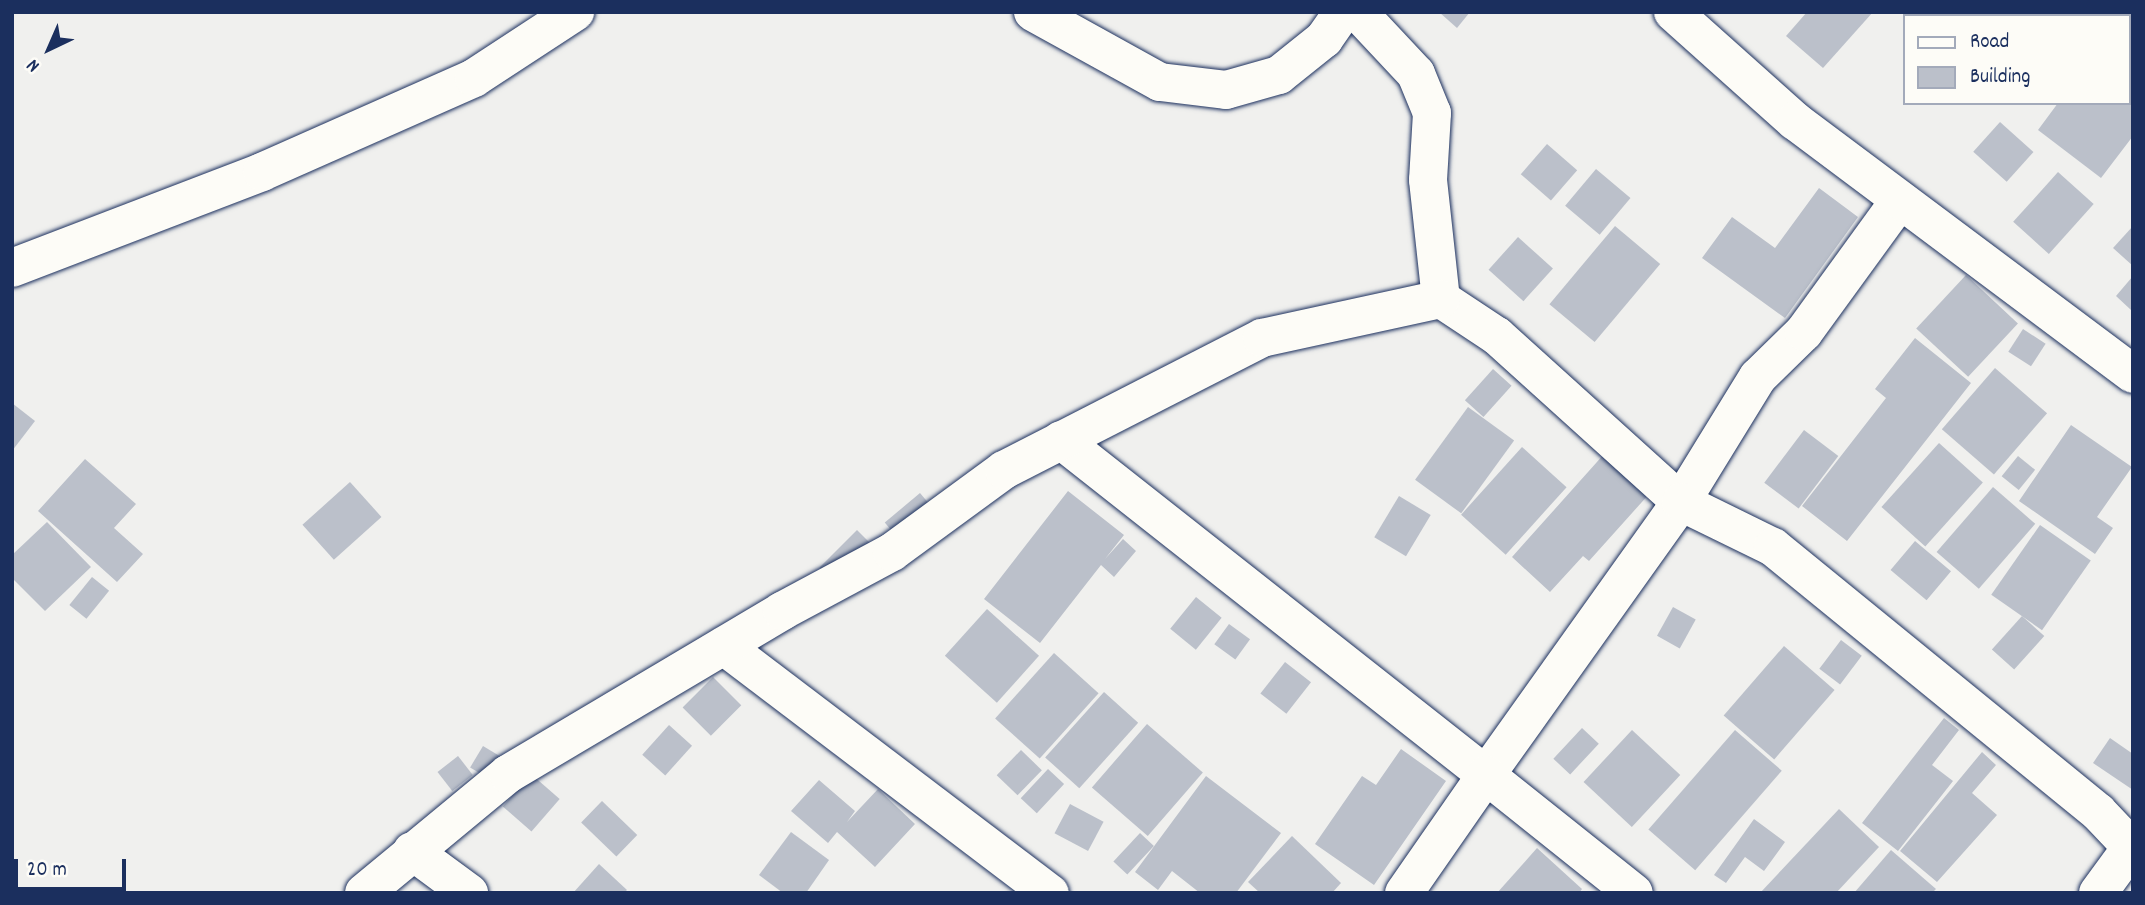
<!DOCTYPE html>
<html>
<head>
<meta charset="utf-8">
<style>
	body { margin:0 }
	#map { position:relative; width:2145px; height:905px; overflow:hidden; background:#f0f0ee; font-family:Dekko,sans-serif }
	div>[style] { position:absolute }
	.building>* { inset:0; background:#bbc0ca; transform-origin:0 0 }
	.roads { filter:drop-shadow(0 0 2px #1b2f5e) drop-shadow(0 0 2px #1b2f5e) }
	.minor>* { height:38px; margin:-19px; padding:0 19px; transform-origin:19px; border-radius:19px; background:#fdfcf7 }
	span { translate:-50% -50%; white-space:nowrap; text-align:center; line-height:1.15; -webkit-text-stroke:7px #fdfcf7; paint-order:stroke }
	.frame { position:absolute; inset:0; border:14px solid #1b2f5e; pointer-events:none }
	.legend { position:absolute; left:1903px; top:14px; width:228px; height:91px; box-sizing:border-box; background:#fdfcf7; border:2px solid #a3aaba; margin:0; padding:9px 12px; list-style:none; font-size:21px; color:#1b2f5e }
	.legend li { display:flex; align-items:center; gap:14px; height:35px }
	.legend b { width:35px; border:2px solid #a3aaba }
	.north { position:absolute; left:14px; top:14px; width:70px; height:70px; -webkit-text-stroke:5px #fdfcf7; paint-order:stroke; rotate:224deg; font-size:19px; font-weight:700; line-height:28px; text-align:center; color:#1b2f5e }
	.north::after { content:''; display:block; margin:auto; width:24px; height:32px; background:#1b2f5e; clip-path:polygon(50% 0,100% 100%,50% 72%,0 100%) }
	.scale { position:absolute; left:14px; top:859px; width:112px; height:32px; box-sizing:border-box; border:4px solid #1b2f5e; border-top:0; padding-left:9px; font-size:21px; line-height:24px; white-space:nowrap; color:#1b2f5e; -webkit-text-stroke:5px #fdfcf7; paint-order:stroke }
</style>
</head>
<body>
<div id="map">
	<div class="building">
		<div style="clip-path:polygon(1439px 12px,1470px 12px,1457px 28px)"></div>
		<div style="clip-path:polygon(1807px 12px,1873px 12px,1823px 68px,1786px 36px)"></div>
		<div style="clip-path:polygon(2113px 12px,2133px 12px,2133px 27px,2129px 16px)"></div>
		<div style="clip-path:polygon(2133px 36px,2133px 64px,2129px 61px)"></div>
		<div style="clip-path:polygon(2129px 73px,2133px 136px,2101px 178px,2038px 130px,2058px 103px,2129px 103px)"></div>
		<div style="left:2000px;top:122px;width:45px;height:40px;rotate:42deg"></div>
		<div style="left:1547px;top:144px;width:40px;height:40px;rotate:41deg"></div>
		<div style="left:1596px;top:169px;width:45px;height:48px;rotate:40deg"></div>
		<div style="left:2058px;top:172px;width:48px;height:67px;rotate:42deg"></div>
		<div style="clip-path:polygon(1819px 188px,1858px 217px,1785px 318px,1702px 258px,1732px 217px,1775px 248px)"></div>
		<div style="left:1615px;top:226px;width:59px;height:102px;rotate:40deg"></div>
		<div style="clip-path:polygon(2133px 226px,2133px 266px,2113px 248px)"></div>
		<div style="left:1518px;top:237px;width:47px;height:44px;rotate:42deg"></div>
		<div style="left:1966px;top:275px;width:71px;height:73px;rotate:43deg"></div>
		<div style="clip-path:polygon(2133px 276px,2133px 308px,2131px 310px,2116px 296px)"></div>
		<div style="left:2023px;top:329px;width:27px;height:27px;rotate:33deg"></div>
		<div style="clip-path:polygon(1915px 338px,1971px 383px,1847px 541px,1802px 506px,1886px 398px,1875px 389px)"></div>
		<div style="left:1995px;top:368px;width:69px;height:81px;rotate:41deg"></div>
		<div style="left:1493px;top:369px;width:25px;height:42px;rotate:42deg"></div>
		<div style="clip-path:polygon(12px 403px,35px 421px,12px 451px)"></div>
		<div style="left:1468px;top:407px;width:57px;height:90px;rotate:36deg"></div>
		<div style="clip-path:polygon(2071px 425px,2132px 467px,2097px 517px,2113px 528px,2095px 554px,2019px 501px)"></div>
		<div style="left:1804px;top:430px;width:43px;height:66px;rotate:37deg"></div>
		<div style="left:1939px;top:443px;width:59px;height:86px;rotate:42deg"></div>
		<div style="left:1522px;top:447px;width:60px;height:91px;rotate:42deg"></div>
		<div style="clip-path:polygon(1605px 453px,1650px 493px,1589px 561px,1583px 556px,1550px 592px,1512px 557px)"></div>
		<div style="left:2018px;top:456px;width:22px;height:26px;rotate:39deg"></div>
		<div style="clip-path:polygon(85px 459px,136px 504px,114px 528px,143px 554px,117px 582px,38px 511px)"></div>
		<div style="left:350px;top:482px;width:47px;height:64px;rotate:48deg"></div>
		<div style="left:1993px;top:487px;width:56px;height:86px;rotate:41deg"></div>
		<div style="clip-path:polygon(1068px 491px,1124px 535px,1105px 559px,1123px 539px,1136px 551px,1114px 577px,1101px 565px,1040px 643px,984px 599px)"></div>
		<div style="left:920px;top:493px;width:33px;height:46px;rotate:50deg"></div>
		<div style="left:1399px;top:496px;width:37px;height:48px;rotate:31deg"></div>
		<div style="clip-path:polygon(47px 522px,91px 567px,45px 611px,12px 578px,12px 555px)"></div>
		<div style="left:2040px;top:525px;width:62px;height:85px;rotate:35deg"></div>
		<div style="left:857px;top:530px;width:41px;height:53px;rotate:45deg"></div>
		<div style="left:1915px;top:541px;width:47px;height:38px;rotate:40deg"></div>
		<div style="left:92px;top:577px;width:22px;height:36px;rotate:39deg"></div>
		<div style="left:1196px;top:597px;width:33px;height:41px;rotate:39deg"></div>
		<div style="left:1673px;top:607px;width:26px;height:33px;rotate:29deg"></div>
		<div style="left:987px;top:609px;width:70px;height:63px;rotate:42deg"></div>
		<div style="left:2022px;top:616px;width:30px;height:45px;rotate:42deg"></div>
		<div style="left:1229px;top:624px;width:26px;height:25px;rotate:36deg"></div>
		<div style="left:1841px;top:640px;width:26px;height:36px;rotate:37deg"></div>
		<div style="left:1784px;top:646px;width:67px;height:92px;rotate:41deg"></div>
		<div style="left:1054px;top:653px;width:60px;height:88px;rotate:42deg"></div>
		<div style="left:1285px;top:662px;width:33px;height:40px;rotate:38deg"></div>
		<div style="left:713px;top:677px;width:40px;height:43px;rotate:45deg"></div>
		<div style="left:1104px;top:692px;width:46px;height:88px;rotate:42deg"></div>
		<div style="clip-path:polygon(1944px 718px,1959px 730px,1932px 765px,1953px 781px,1898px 851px,1862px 823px)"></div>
		<div style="left:1147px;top:724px;width:74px;height:84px;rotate:41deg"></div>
		<div style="left:669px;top:725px;width:31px;height:40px;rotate:42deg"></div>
		<div style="left:1582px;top:728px;width:23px;height:42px;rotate:43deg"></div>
		<div style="left:1632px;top:730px;width:66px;height:71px;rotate:43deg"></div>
		<div style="left:1735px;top:730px;width:62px;height:132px;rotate:41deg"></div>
		<div style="clip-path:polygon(2110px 738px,2133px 754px,2133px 790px,2093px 763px)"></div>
		<div style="left:483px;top:746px;width:41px;height:25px;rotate:31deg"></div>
		<div style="clip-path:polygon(1401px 749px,1446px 781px,1374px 885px,1315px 844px,1362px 776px,1376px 785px)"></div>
		<div style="left:1021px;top:750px;width:29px;height:35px;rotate:44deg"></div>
		<div style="clip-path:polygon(1982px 752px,1996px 765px,1972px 793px,1997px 815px,1937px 882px,1900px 851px)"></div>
		<div style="left:458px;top:756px;width:24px;height:26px;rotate:52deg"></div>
		<div style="left:1048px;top:769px;width:22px;height:40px;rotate:43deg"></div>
		<div style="left:531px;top:774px;width:38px;height:43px;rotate:41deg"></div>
		<div style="clip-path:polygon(1206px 776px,1281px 833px,1236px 893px,1200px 893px,1172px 871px,1158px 890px,1135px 872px)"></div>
		<div style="clip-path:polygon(819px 780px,855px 811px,847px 822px,878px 789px,915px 824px,875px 867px,837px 832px,828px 843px,791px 811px)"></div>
		<div style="left:602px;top:801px;width:49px;height:30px;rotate:44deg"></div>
		<div style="left:1070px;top:804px;width:38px;height:33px;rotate:28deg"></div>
		<div style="clip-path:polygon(1839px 809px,1879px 847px,1836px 893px,1760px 893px)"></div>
		<div style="clip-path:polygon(1754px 819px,1785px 842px,1764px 871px,1745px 857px,1726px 883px,1714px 875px)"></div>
		<div style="clip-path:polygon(791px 832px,829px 860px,806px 893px,783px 893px,759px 875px)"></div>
		<div style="left:1140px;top:833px;width:19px;height:39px;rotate:43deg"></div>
		<div style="clip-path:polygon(1292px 836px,1341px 883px,1332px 893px,1260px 893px,1248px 882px)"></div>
		<div style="clip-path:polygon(1537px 848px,1582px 889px,1579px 893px,1497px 893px)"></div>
		<div style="clip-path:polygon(1891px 850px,1936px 889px,1932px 893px,1854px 893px)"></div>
		<div style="clip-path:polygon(599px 864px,627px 890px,624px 893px,573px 893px)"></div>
	</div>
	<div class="roads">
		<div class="minor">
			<div style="left:1033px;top:12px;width:145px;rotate:28.9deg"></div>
			<div style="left:1160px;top:82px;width:66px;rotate:6.9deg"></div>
			<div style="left:1226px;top:90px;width:55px;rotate:-15.8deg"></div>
			<div style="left:1279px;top:75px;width:58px;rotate:-38.7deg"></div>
			<div style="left:1324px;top:39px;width:33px;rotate:-55deg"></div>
			<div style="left:1358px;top:12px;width:85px;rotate:46.9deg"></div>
			<div style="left:1416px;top:74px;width:42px;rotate:67.7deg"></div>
			<div style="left:1432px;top:113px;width:67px;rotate:93.4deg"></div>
			<div style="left:1428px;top:180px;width:120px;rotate:83.8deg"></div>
			<div style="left:1441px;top:299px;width:67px;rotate:33.5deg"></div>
			<div style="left:1497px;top:336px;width:248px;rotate:42.1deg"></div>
			<div style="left:1681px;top:502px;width:147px;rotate:-58.4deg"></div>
			<div style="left:1758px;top:377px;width:64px;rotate:-44.4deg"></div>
			<div style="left:1804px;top:332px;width:163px;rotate:-54deg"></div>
			<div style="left:1673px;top:12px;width:164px;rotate:41.8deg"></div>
			<div style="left:1795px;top:121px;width:422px;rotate:36.8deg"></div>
			<div style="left:12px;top:268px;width:268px;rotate:-21deg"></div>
			<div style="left:262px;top:172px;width:232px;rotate:-23.9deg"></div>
			<div style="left:474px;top:78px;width:121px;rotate:-33.2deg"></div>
			<div style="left:1061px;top:440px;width:541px;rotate:38.25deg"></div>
			<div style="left:1486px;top:775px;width:335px;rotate:-54.5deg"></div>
			<div style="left:1681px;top:502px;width:102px;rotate:26.1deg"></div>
			<div style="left:1773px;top:547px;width:419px;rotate:39.2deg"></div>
			<div style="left:2098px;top:812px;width:51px;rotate:46.6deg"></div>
			<div style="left:724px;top:646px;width:409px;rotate:37.2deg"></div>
			<div style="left:412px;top:851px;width:71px;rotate:36.4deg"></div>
			<div style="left:364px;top:893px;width:187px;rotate:-39.6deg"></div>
			<div style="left:508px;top:774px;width:319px;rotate:-30.7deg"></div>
			<div style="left:782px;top:611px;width:125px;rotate:-28.2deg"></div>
			<div style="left:892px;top:552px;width:139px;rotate:-36.2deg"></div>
			<div style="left:1004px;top:470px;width:290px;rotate:-27.1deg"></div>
			<div style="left:1262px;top:338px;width:183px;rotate:-12.3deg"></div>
			<div style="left:1404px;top:893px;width:144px;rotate:-55.2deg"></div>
			<div style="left:1486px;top:775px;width:189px;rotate:38.6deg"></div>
			<div style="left:2098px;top:893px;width:59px;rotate:-53.9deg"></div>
		</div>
	</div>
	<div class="frame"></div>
	<ul class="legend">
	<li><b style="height:9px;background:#fdfcf7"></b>Road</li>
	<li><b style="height:19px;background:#bbc0ca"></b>Building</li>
	</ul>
	<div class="north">N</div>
	<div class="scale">20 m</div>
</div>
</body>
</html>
